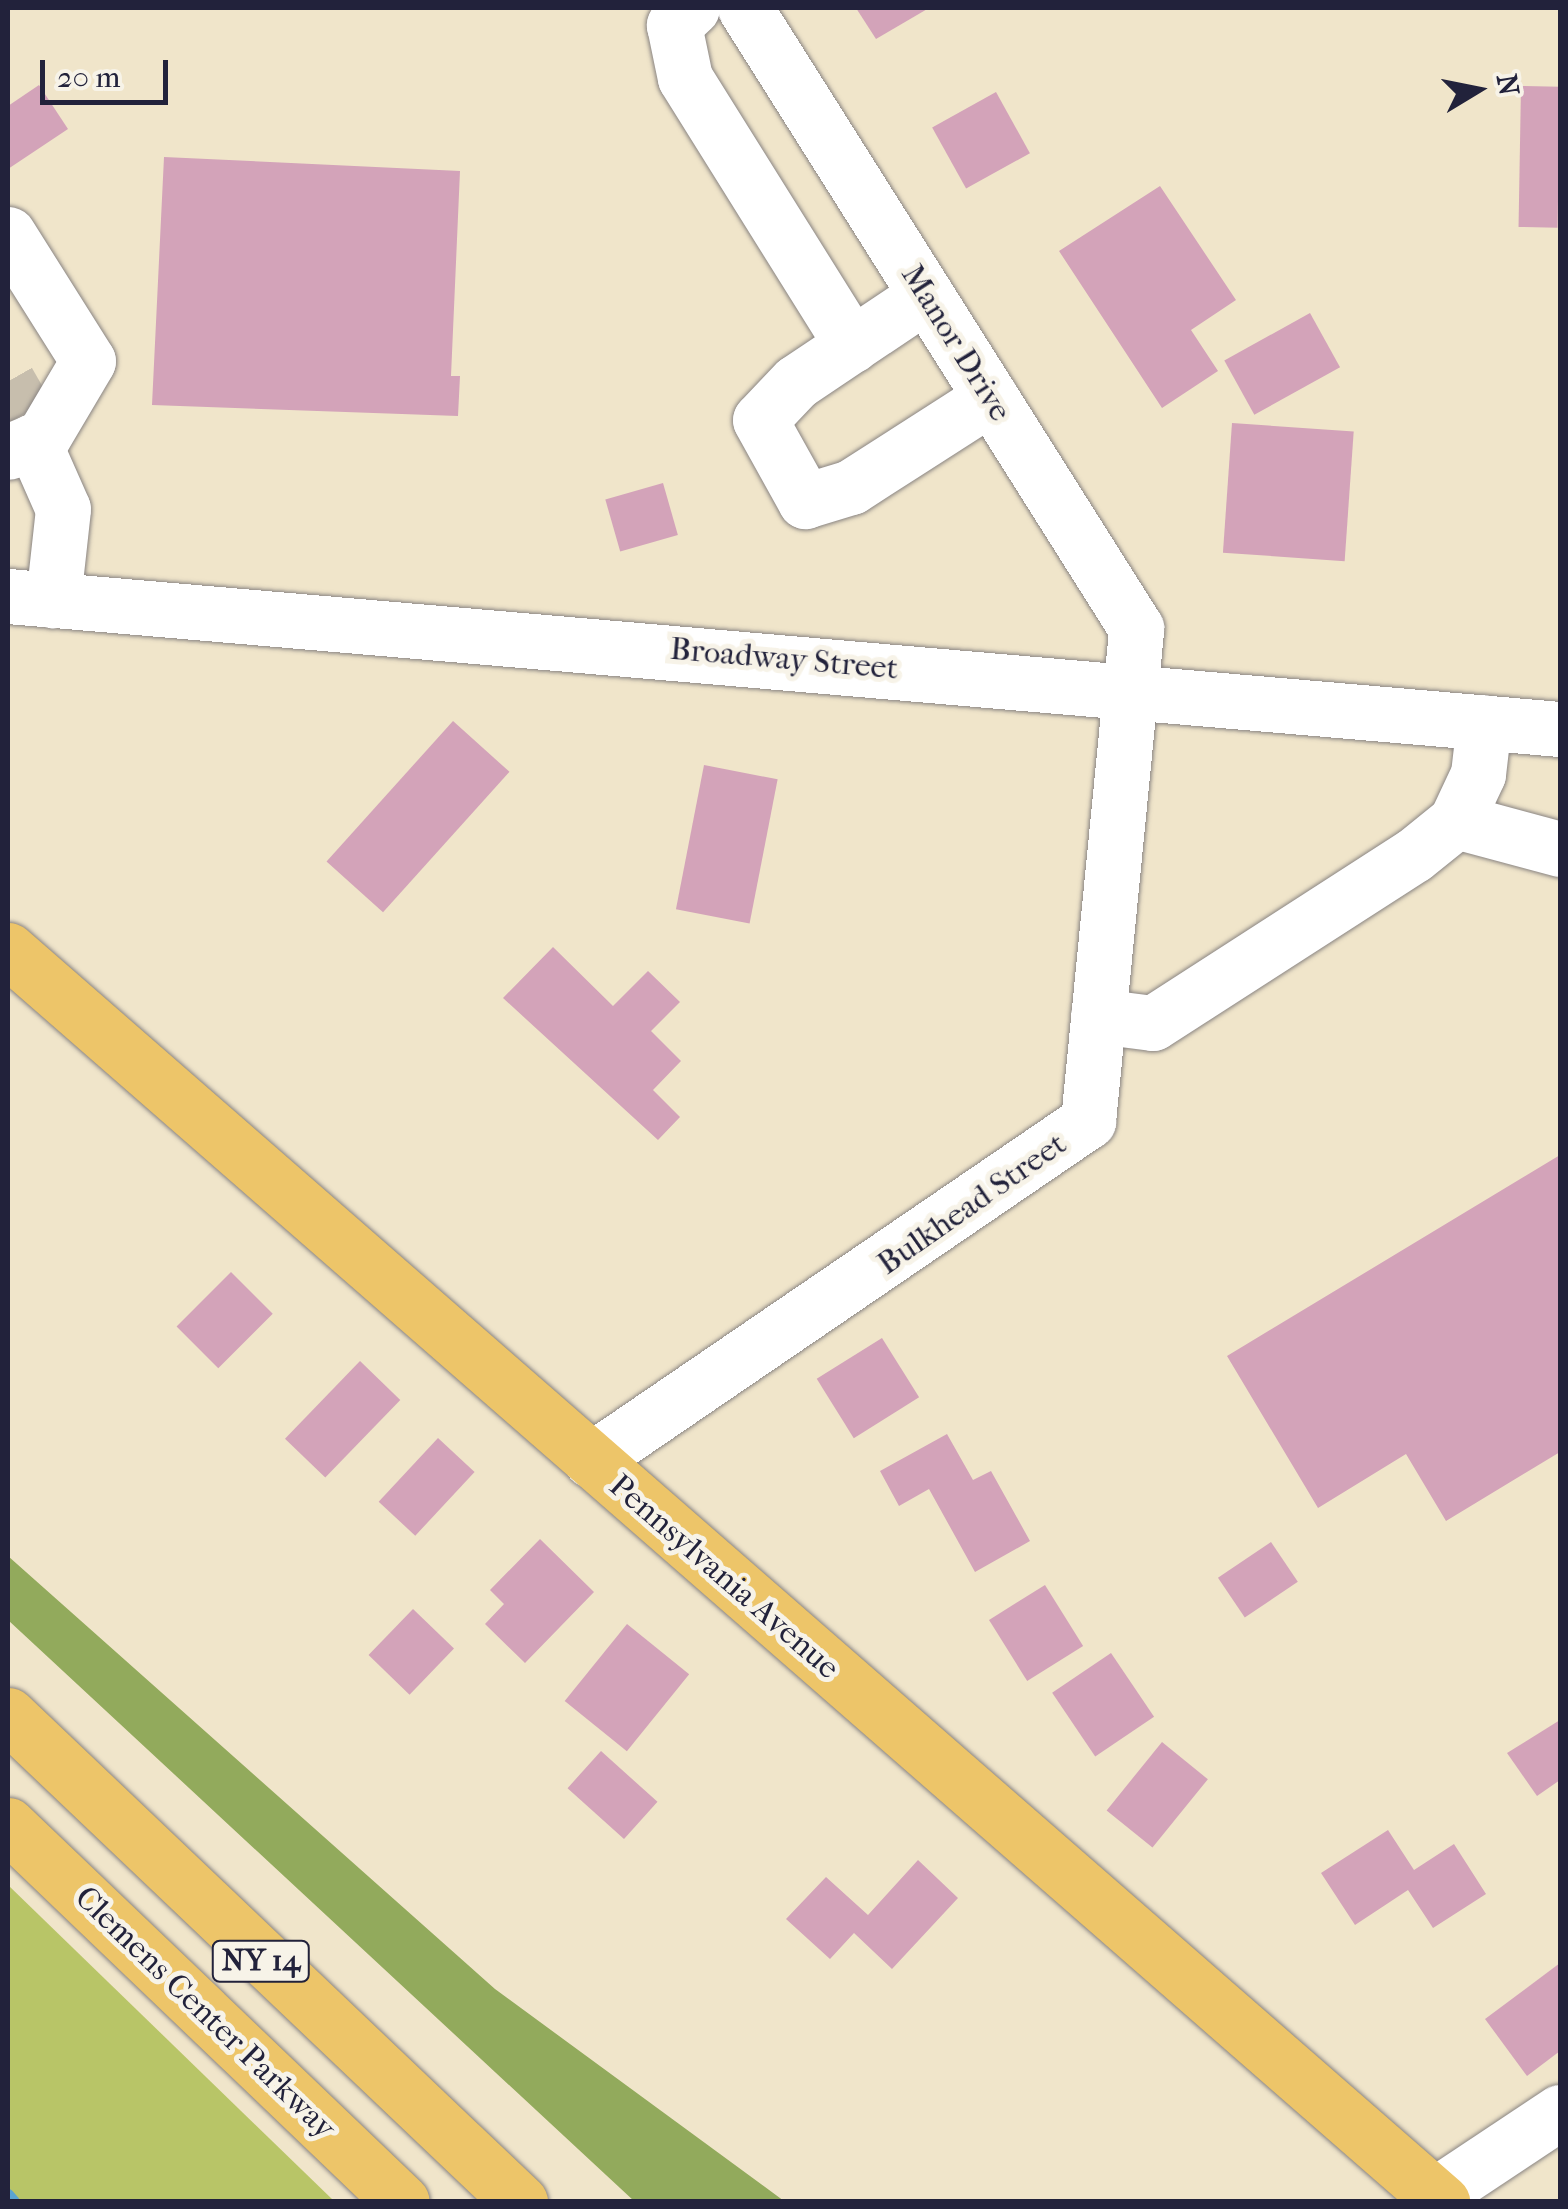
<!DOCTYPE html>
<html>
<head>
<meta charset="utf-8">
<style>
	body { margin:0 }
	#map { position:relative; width:1568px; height:2209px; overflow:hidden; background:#f0e5ca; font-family:"IM FELL French Canon",serif }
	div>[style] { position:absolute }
	.green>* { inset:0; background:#b8c567 }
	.forest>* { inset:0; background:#92aa5c }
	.stream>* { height:12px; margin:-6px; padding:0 6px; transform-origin:6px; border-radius:6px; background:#5aa4d1 }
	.building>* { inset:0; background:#d3a3b9; transform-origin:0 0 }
	.minor-tunnel>* { height:55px; margin-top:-27.5px; transform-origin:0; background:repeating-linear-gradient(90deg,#c7bead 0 55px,transparent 0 83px) }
	.roads { filter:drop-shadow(0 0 2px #898482) drop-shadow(0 0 2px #898482) }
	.minor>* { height:55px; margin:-27.5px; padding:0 27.5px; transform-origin:27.5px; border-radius:27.5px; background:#fff }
	.major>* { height:55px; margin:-27.5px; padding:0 27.5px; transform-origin:27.5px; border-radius:27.5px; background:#edc569 }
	span { translate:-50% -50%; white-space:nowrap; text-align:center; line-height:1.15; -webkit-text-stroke:10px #f7f3e8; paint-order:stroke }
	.shield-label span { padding:2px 8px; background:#f7f3e8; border:2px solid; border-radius:8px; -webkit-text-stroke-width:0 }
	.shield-label { font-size:30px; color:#22223b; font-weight:700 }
	.street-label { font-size:32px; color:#22223b }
	.frame { position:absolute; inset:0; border:10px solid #22223b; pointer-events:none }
	.north { position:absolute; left:1428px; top:40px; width:100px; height:100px; -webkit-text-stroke:8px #f7f3e8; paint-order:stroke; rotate:80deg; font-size:28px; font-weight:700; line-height:40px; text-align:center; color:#22223b }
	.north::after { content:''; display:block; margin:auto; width:35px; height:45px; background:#22223b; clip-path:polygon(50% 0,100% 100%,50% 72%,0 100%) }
	.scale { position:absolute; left:40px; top:60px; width:128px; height:45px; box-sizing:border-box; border:5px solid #22223b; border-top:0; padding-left:12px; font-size:30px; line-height:35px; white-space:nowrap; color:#22223b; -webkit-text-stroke:8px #f7f3e8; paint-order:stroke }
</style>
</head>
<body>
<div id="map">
	<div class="green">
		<div style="clip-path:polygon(8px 1885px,334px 2201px,8px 2201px)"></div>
	</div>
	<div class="forest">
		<div style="clip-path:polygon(8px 1556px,495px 1989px,784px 2201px,634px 2201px,8px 1620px)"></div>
	</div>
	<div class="stream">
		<div style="left:8px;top:2195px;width:9px;rotate:49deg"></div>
	</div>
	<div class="building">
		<div style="clip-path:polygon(856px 8px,929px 8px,876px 39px)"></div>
		<div style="clip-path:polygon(39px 85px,68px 129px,8px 169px,8px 106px)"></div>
		<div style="left:1521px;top:86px;width:39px;height:141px;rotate:1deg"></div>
		<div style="left:996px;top:92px;width:70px;height:73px;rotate:61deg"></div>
		<div style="clip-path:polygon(164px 157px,460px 171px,451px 376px,460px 376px,458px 416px,152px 405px)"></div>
		<div style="clip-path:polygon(1160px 186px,1236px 300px,1191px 330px,1218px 371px,1162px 408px,1059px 251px)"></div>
		<div style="left:1310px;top:313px;width:62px;height:98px;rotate:61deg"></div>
		<div style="left:1232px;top:423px;width:122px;height:130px;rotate:4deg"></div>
		<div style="left:663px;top:483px;width:54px;height:60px;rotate:74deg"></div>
		<div style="left:453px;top:721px;width:76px;height:189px;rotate:42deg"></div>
		<div style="left:704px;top:765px;width:75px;height:147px;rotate:11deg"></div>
		<div style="clip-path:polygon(553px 947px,613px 1006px,648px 971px,680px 1002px,651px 1031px,681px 1061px,653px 1090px,680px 1117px,658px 1140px,503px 998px)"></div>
		<div style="clip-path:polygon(1560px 1155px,1560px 1452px,1446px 1521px,1406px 1454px,1318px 1508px,1227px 1356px)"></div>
		<div style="left:231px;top:1272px;width:59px;height:77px;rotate:45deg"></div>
		<div style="left:882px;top:1338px;width:70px;height:77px;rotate:58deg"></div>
		<div style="left:360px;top:1361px;width:56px;height:108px;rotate:44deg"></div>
		<div style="clip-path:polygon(947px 1434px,973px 1480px,991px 1471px,1030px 1541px,975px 1572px,929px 1489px,899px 1506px,880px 1471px)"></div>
		<div style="left:438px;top:1438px;width:50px;height:87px;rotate:43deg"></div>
		<div style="clip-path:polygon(540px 1539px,594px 1592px,525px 1663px,485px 1624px,504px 1604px,490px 1590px)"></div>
		<div style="left:1271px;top:1542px;width:48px;height:64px;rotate:56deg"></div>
		<div style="left:1045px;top:1585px;width:72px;height:66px;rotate:58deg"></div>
		<div style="left:413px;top:1609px;width:57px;height:64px;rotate:44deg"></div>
		<div style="left:627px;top:1624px;width:80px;height:99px;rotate:39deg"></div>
		<div style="left:1111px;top:1653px;width:77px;height:71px;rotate:56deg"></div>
		<div style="clip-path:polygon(1560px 1720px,1560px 1780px,1537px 1796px,1507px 1753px)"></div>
		<div style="left:1162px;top:1742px;width:59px;height:88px;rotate:39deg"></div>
		<div style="left:601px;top:1751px;width:76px;height:50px;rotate:42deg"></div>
		<div style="clip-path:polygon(1388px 1830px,1414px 1870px,1454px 1844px,1486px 1894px,1433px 1928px,1408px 1890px,1355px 1925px,1321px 1873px)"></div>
		<div style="clip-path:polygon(918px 1860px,958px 1898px,892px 1969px,854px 1933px,830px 1959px,786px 1919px,826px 1877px,868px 1915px)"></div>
		<div style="clip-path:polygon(1560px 1963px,1560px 2051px,1527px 2076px,1485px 2019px)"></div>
	</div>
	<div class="minor-tunnel">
		<div style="left:8px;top:381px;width:36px;rotate:60deg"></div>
	</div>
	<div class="roads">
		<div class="minor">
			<div style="left:692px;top:8px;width:25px;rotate:137deg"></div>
			<div style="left:674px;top:25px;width:54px;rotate:78.3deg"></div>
			<div style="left:685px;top:78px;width:315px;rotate:58deg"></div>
			<div style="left:8px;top:234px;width:150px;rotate:57.8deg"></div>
			<div style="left:88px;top:361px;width:88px;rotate:120.6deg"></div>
			<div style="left:43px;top:437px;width:38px;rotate:157deg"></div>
			<div style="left:926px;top:295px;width:156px;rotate:146.2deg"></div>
			<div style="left:796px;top:382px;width:52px;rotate:133.5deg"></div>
			<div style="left:760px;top:420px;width:93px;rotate:60.9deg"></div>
			<div style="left:805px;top:501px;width:48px;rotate:-16.9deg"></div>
			<div style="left:851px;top:487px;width:166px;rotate:-32.7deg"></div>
			<div style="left:33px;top:441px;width:74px;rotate:66.2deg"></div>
			<div style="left:63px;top:509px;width:92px;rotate:96.3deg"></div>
			<div style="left:8px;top:596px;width:1558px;rotate:4.9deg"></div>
			<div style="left:1456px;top:821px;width:108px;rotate:15.1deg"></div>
			<div style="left:1098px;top:1016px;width:55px;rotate:7.3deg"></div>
			<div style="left:1153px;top:1023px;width:310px;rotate:-32.8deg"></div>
			<div style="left:1414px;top:855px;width:54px;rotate:-39deg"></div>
			<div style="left:1456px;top:821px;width:52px;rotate:-64.9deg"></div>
			<div style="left:1478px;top:774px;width:52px;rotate:-83.4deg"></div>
			<div style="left:591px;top:1460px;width:602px;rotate:-34.3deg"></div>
			<div style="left:1088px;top:1121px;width:495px;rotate:-84.4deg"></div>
			<div style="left:1136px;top:628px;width:733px;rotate:-122.24deg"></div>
			<div style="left:1435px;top:2195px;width:150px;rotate:-33.6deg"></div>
		</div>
		<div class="major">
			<div style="left:8px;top:950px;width:1904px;rotate:41.12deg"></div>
			<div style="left:8px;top:1715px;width:707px;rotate:43.57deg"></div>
			<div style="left:8px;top:1825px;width:545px;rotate:43.74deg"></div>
		</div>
	</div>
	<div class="shield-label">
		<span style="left:261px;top:1961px">NY 14</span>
	</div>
	<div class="street-label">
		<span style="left:956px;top:343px;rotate:58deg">Manor Drive</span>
		<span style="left:784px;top:659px;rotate:5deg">Broadway Street</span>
		<span style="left:972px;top:1204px;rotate:-35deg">Bulkhead Street</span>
		<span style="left:724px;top:1577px;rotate:41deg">Pennsylvania Avenue</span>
		<span style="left:205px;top:2013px;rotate:44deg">Clemens Center Parkway</span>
	</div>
	<div class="frame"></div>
	<div class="north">N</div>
	<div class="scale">20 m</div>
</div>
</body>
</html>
